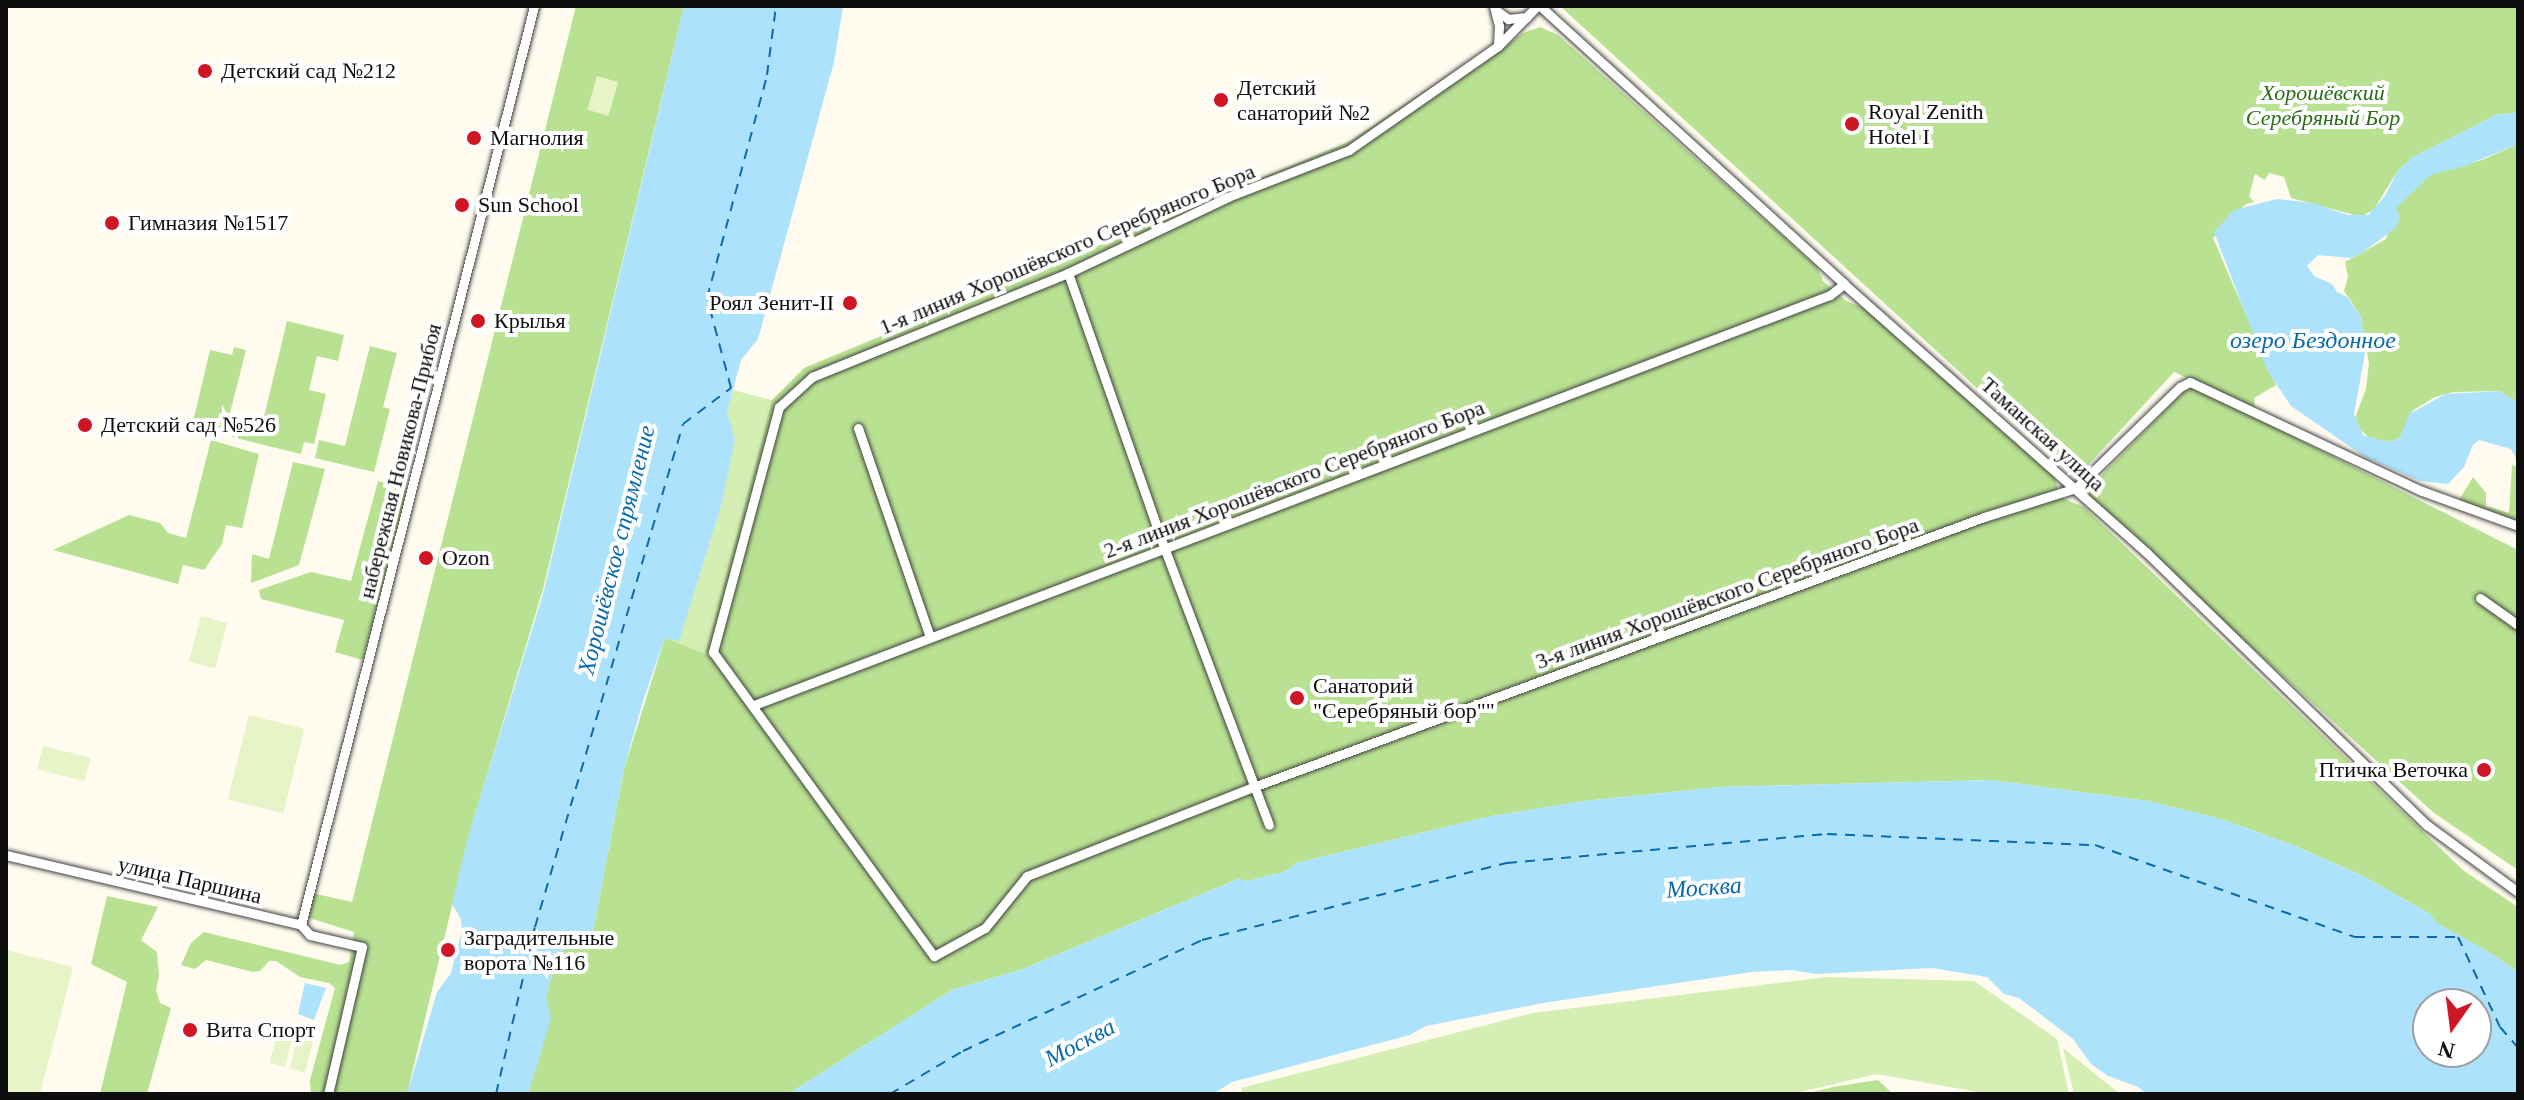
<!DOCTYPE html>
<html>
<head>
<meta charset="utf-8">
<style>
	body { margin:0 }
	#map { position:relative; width:2524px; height:1100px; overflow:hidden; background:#fffbef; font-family:"Times New Roman",serif }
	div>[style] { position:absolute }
	.green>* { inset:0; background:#d4eeb4 }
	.forest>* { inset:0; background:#b8e191 }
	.pitch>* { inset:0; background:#e6f4c7; transform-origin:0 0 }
	.water>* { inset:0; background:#ade2fd }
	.ferry>* { height:2px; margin-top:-1px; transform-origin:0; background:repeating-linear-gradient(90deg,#096bae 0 10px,transparent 0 18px) }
	.roads { filter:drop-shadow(0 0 2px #414141) drop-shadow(0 0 2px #414141) }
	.minor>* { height:9px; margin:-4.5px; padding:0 4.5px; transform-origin:4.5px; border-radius:4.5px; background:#fff }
	.dots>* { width:22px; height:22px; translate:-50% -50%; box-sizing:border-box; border:4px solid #fff; border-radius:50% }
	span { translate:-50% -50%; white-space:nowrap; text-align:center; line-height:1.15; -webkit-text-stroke:8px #fff; paint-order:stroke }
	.poi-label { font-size:22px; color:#0e0e0e }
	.left { translate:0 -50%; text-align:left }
	.right { translate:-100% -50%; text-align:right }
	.park-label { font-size:22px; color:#2b6d17; font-style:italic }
	.street-label { font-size:22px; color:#0e0e0e }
	.water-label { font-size:24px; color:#096bae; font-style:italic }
	.frame { position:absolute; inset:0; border:8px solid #0e0e0e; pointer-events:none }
	.north { position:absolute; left:2412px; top:988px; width:80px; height:80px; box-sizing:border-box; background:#fff; border:2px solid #9f9f9f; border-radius:50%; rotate:194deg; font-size:22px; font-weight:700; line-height:32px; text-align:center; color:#0e0e0e }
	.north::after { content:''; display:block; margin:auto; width:28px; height:36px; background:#ce1625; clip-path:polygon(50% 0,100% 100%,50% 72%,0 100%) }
</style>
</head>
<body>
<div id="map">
	<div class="green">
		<div style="clip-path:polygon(733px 390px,772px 400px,705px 655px,665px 638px,679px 640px,721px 506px,733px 445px,727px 412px)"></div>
		<div style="clip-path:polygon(1827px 977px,1974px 981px,2057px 1039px,2069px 1094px,1989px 1094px,1877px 1074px,1791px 1094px,1243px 1094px,1241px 1088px,1533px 1013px)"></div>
		<div style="clip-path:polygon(2063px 1048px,2120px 1094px,2074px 1094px)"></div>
	</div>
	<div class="forest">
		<div style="clip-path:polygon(576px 6px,684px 6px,543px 589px,469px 835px,407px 1094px,311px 1094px,310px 1080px,335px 988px,329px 983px,300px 977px,276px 961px,269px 961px,260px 971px,253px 972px,206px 960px,195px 969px,181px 965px,191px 943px,204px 932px,341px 965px,349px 962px,354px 932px,306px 917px,312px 893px,352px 902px)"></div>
		<div style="clip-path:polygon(1560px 6px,2518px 6px,2518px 112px,2496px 115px,2413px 157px,2397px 172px,2374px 209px,2362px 217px,2291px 198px,2284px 177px,2269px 173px,2265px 180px,2255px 174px,2249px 196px,2254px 202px,2246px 204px,2213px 238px,2276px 385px,2254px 398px,2255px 409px,2174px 372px,2080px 474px,2073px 476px)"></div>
		<div style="clip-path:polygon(1540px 27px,1558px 35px,1817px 267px,1823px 281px,1846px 301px,1864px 308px,2055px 478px,2060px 497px,2084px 507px,2464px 871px,2518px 907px,2518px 972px,2492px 954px,2436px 923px,2430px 914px,2365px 877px,2293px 845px,2221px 819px,2148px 801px,1991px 780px,1720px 787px,1584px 801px,1492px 816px,1296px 863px,1287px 871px,1248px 881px,1238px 879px,1023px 969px,952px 990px,788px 1094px,528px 1094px,549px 1014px,546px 997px,557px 957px,576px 935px,593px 931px,624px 769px,665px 638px,705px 654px,772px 400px,804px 368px,1350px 141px,1487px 49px,1494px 55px,1523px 33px)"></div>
		<div style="clip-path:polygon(2518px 144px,2518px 403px,2500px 391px,2454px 392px,2435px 397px,2412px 411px,2400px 438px,2387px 442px,2370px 438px,2359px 429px,2355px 418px,2366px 389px,2369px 363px,2360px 315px,2344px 291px,2348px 277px,2345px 262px,2386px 239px,2395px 208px,2430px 175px,2482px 160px)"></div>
		<div style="clip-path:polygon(287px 321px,344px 335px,338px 361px,317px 356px,309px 390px,326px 394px,314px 444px,304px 442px,301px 454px,232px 437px,236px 418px,262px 425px)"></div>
		<div style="clip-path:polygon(370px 346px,397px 353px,383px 407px,390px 409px,374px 472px,315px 458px,319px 440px,345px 446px)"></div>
		<div style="clip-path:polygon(234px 347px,246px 350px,230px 413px,225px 412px,220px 433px,192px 426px,210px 350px,232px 355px)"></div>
		<div style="clip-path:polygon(2193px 386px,2518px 550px,2518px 870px,2434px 813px,2088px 499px,2091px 486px,2187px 388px)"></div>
		<div style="clip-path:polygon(211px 440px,259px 454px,242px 528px,226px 525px,222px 544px,204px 570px,183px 565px,178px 584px,53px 550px,129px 515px,160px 523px,168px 533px,186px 538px)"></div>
		<div style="clip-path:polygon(293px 462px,325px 469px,299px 565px,251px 583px,252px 554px,269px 559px)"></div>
		<div style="clip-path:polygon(2512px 465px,2518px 467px,2518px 521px,2459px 500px,2473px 477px,2486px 493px,2486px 506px,2509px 513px)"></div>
		<div style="clip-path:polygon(378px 481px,408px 489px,363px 660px,335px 652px,344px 620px,261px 599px,259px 590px,311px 572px,351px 581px)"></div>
		<div style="clip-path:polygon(107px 896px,158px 907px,141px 940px,157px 952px,159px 976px,156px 990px,160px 1003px,171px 1008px,147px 1094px,100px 1094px,127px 982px,91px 964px)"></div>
		<div style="clip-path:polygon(1878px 1080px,1893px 1094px,1805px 1094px,1833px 1087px)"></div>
	</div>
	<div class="pitch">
		<div style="left:597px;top:76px;width:22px;height:35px;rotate:16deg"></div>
		<div style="left:201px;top:616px;width:27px;height:47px;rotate:15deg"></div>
		<div style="left:249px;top:715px;width:57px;height:87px;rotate:14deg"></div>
		<div style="left:43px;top:746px;width:49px;height:24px;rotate:14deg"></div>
		<div style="clip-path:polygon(6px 950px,73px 967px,40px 1094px,6px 1093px)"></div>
		<div style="left:278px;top:1030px;width:16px;height:34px;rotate:14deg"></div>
		<div style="left:298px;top:1035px;width:16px;height:35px;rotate:14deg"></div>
	</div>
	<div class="water">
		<div style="clip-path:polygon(684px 6px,843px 6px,834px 62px,758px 339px,741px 360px,727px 412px,735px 440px,721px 506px,679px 641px,665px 638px,643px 701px,624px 769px,593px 931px,576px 935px,557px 957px,546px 997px,551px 1019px,528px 1094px,407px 1094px,437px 992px,451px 973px,462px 931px,461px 919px,452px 904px,468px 837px,543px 594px)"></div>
		<div style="clip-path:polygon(2518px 112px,2518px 144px,2465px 166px,2430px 175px,2396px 208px,2400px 217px,2396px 228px,2363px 252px,2351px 258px,2318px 255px,2307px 266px,2314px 276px,2332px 284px,2337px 292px,2347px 297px,2360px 315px,2366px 348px,2354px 414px,2363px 435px,2387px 442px,2400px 438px,2409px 414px,2446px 394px,2500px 391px,2518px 403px,2518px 462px,2511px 449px,2479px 440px,2473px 445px,2464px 467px,2448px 484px,2420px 481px,2365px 457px,2291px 406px,2267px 370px,2214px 232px,2234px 210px,2277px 199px,2313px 203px,2348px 215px,2368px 215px,2385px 196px,2397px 172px,2413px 157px,2496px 115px)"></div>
		<div style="clip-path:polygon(evenodd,1991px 780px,2148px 801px,2221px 819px,2293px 845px,2365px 877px,2430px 914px,2437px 923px,2492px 954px,2518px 972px,2518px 1094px,2147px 1094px,2138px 1087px,2108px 1076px,2091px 1064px,2073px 1039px,2019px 998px,2004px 994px,1987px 977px,1932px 968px,1816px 974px,1791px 970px,1752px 972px,1543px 1003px,1426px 1026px,1410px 1035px,1232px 1082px,1213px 1094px,788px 1094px,952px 990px,1023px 969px,1238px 879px,1248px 881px,1287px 871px,1296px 863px,1492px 816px,1584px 801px,1720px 787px,1991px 780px,2476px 1004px,2476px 1052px,2428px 1052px,2428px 1004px,2476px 1004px)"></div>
		<div style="clip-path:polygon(305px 983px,326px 988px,314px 1020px,298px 1014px)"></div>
	</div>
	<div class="ferry">
		<div style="left:496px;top:1094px;width:171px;rotate:-76.9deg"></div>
		<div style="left:535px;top:927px;width:524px;rotate:-73.6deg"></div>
		<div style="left:683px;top:424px;width:60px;rotate:-36.9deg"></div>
		<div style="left:731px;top:388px;width:93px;rotate:-104.9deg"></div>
		<div style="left:707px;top:298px;width:231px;rotate:-74.9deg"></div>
		<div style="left:767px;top:75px;width:70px;rotate:-82.6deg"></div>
		<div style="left:890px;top:1094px;width:85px;rotate:-30.5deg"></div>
		<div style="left:963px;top:1051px;width:264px;rotate:-24.9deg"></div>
		<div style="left:1202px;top:940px;width:315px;rotate:-14.2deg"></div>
		<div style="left:1507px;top:863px;width:321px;rotate:-5.2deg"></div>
		<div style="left:1827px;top:834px;width:268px;rotate:2.4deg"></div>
		<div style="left:2095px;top:845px;width:276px;rotate:19.5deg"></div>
		<div style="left:2355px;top:937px;width:103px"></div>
		<div style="left:2458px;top:937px;width:99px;rotate:65deg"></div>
		<div style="left:2500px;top:1027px;width:28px;rotate:49deg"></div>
	</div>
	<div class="roads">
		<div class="minor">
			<div style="left:1494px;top:6px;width:21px;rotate:76deg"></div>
			<div style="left:1499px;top:26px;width:20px;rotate:93deg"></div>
			<div style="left:1537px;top:6px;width:56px;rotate:134.3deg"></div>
			<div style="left:1498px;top:46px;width:182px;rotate:145.1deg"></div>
			<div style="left:1349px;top:150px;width:130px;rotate:158.8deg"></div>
			<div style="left:1228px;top:197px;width:177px;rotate:154.6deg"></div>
			<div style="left:1068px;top:273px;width:276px;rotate:157.9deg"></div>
			<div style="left:812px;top:377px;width:45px;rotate:137.7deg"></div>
			<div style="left:779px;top:407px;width:254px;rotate:105.1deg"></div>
			<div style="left:713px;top:652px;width:376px;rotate:54deg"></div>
			<div style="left:934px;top:956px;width:58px;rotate:-28.8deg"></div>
			<div style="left:985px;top:928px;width:67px;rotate:-51.1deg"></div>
			<div style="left:1027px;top:876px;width:246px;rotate:-21.5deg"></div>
			<div style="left:1256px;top:786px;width:776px;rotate:-20.28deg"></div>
			<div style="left:1984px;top:517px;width:96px;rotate:-17.5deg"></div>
			<div style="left:2076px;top:488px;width:145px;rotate:-44.2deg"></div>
			<div style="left:2180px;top:387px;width:11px;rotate:-27deg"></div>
			<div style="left:2190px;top:382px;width:256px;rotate:25.2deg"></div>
			<div style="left:2422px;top:491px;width:102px;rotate:20deg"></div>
			<div style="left:1540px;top:6px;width:412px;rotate:42.4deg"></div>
			<div style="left:1844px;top:284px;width:404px;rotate:41.6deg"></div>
			<div style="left:2146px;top:552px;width:392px;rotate:44.2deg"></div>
			<div style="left:2427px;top:825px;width:113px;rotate:36.4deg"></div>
			<div style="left:1497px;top:11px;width:14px;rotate:36deg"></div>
			<div style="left:1508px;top:19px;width:19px;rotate:-6deg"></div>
			<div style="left:1068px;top:273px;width:290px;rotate:70.7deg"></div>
			<div style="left:1164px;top:547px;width:297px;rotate:69.3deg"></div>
			<div style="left:858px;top:428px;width:221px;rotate:71deg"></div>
			<div style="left:2480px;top:598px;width:47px;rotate:35.4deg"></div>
			<div style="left:754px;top:705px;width:1151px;rotate:-20.86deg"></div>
			<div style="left:1830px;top:295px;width:18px;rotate:-38deg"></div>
			<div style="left:6px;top:855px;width:303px;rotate:13.3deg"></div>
			<div style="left:301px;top:925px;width:13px;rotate:48deg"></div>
			<div style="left:310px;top:935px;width:53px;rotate:13deg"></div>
			<div style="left:362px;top:947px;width:151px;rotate:103deg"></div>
			<div style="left:301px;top:925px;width:948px;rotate:-75.77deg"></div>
		</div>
	</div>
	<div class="dots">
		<div style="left:205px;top:71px;background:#ce1625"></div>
		<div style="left:1221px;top:100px;background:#ce1625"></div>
		<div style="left:1852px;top:124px;background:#ce1625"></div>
		<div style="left:474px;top:138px;background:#ce1625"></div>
		<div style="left:462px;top:205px;background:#ce1625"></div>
		<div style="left:112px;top:223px;background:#ce1625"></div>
		<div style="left:850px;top:303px;background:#ce1625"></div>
		<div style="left:478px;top:321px;background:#ce1625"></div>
		<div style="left:85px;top:425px;background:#ce1625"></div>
		<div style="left:426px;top:558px;background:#ce1625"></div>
		<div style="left:1297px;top:698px;background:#ce1625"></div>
		<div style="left:2484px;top:770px;background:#ce1625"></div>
		<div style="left:448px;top:950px;background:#ce1625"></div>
		<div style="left:190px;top:1030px;background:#ce1625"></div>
	</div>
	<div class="poi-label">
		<span class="left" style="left:221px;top:71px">Детский сад №212</span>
		<span class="left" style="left:1237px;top:100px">Детский<br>санаторий №2</span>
		<span class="left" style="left:1868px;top:124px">Royal Zenith<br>Hotel I</span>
		<span class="left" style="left:490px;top:138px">Магнолия</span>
		<span class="left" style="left:478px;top:205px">Sun School</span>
		<span class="left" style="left:128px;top:223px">Гимназия №1517</span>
		<span class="right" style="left:834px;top:303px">Роял Зенит-II</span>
		<span class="left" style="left:494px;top:321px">Крылья</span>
		<span class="left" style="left:101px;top:425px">Детский сад №526</span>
		<span class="left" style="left:442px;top:558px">Ozon</span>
		<span class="left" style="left:1313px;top:698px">Санаторий<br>"Серебряный бор""</span>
		<span class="right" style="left:2468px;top:770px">Птичка Веточка</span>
		<span class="left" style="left:464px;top:950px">Заградительные<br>ворота №116</span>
		<span class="left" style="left:206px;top:1030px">Вита Спорт</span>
	</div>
	<div class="park-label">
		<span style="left:2323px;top:105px">Хорошёвский<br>Серебряный Бор</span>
	</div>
	<div class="street-label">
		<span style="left:1067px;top:249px;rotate:-23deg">1-я линия Хорошёвского Серебряного Бора</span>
		<span style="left:2043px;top:434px;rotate:42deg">Таманская улица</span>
		<span style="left:400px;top:461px;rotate:-76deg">набережная Новикова-Прибоя</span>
		<span style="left:1294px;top:479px;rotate:-21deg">2-я линия Хорошёвского Серебряного Бора</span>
		<span style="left:1727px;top:593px;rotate:-20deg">3-я линия Хорошёвского Серебряного Бора</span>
		<span style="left:190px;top:880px;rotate:13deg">улица Паршина</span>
	</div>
	<div class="water-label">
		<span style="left:2313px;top:341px">озеро Бездонное</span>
		<span style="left:617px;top:550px;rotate:-76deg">Хорошёвское спрямление</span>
		<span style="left:1704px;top:888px;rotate:-4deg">Москва</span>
		<span style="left:1080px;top:1043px;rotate:-28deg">Москва</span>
	</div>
	<div class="frame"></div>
	<div class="north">N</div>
</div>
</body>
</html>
